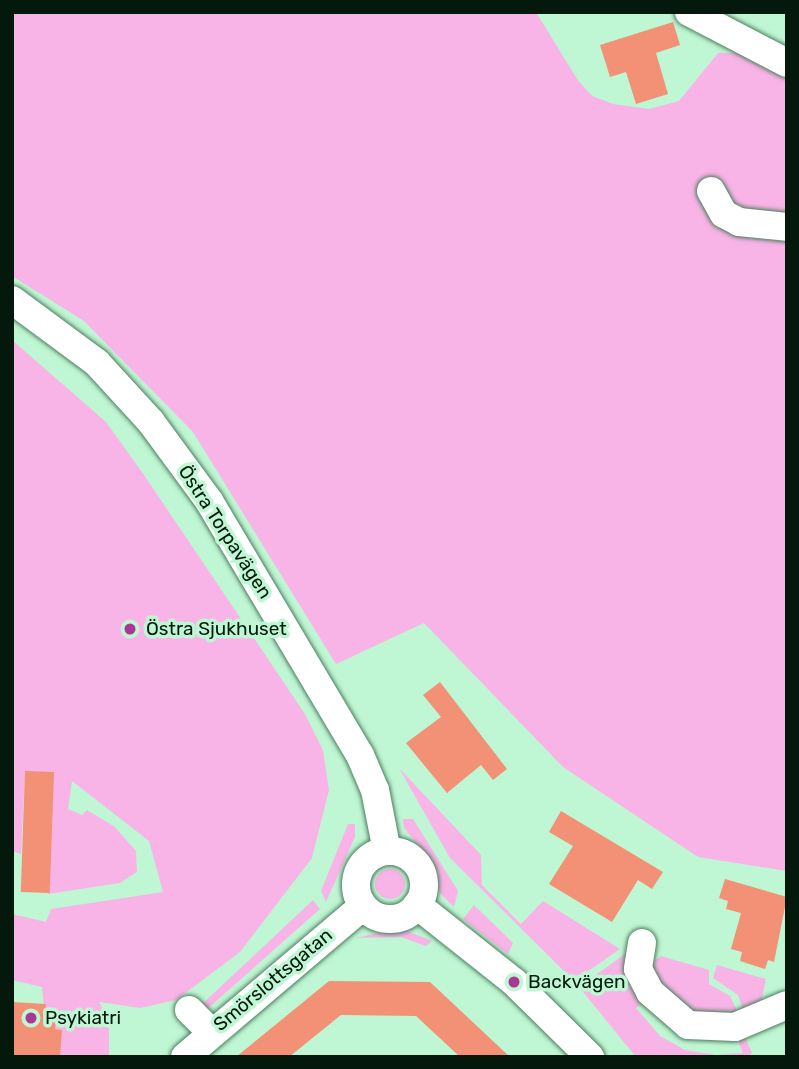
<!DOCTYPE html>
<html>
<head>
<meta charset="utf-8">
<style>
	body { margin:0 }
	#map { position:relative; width:799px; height:1069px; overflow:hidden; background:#bff6d3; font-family:Rubik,sans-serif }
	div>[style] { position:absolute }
	.green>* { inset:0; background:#f9b4e7 }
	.round { border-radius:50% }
	.building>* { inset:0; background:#f29175; transform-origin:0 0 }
	.roads { filter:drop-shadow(0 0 2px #4b7e5f) drop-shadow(0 0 2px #4b7e5f) }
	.minor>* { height:28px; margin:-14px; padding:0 14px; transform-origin:14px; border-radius:14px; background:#fff }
	.minor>.ring { margin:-14px; padding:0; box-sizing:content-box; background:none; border:28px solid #fff; border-radius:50% }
	.dots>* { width:19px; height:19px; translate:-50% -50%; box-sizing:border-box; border:4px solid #bff6d3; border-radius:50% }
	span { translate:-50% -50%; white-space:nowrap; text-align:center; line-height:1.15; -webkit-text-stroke:7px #bff6d3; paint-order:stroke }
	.street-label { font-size:19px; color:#04180c }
	.poi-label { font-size:19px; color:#04180c }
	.left { translate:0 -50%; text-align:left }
	.frame { position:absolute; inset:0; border:14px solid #04180c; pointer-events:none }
</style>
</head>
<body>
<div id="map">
	<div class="green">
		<div style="clip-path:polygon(12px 12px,536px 12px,577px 79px,592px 96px,613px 104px,649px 109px,679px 101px,718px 53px,739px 53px,787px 77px,787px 871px,698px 857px,563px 767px,424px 623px,336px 664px,193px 432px,84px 321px,12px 276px)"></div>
		<div style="clip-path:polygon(12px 340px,106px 422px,142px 472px,305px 714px,323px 750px,329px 790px,312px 858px,240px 952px,176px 1000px,140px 1008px,99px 1002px,109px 1020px,109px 1057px,60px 1057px,61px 1030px,55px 1029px,55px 1019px,45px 1018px,42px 987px,12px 980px,12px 914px,46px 922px,51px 909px,163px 892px,149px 841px,72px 781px,68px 809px,82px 815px,87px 810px,115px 827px,136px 851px,137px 872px,120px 883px,48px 894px,53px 772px,25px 772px,21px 854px,12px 851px)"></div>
		<div style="clip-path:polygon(399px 768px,481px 855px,482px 885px,521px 924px,543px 901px,620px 949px,574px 981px,450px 858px)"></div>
		<div style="clip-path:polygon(413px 819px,458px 891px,454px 907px,440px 893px,429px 858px,404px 828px,403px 819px)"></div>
		<div style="clip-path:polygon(348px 824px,355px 824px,355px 837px,326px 902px,321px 891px)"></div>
		<div class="round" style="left:375px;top:869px;width:30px;height:30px"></div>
		<div style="clip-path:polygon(313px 900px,320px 909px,204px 1012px,199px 1007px)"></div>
		<div style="clip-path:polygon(474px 905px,513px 943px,508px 954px,463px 919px)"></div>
		<div style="clip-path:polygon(400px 928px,432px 941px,426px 946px,401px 937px,356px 938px)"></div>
		<div style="clip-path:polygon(625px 954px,648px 1000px,636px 1008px,660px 1036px,685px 1050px,716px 1055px,743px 1053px,737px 1038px,744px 1035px,752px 1053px,748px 1057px,636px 1057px,579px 987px)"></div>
		<div style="clip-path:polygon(661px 956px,709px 970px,709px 984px,730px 996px,739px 1015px,707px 1017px,683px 1008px,646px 967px)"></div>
		<div style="clip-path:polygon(717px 965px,766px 979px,761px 1002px,744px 1013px,738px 995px,713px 978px)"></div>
	</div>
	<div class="building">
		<div style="clip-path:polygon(673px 22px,680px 45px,656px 53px,668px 94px,636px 104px,626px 72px,610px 77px,600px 45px)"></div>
		<div style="clip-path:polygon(440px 682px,507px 769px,493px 780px,481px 765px,447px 793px,406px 743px,441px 717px,423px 695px)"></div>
		<div style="left:25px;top:771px;width:29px;height:121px;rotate:2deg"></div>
		<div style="clip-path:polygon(561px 811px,663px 872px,652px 889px,638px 880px,612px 922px,549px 884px,573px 846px,549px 832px)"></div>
		<div style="clip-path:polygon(725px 879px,787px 897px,774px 962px,768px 960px,765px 969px,740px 961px,742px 952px,731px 949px,741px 913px,726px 909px,728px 901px,719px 898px)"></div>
		<div style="clip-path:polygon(329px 981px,430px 982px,510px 1057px,460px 1057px,416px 1016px,341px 1015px,289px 1057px,236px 1057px)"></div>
		<div style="clip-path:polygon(12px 1002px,46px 1004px,45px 1018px,56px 1019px,55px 1029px,62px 1030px,60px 1057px,12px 1057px)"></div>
	</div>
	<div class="roads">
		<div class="minor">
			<div style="left:689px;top:12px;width:110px;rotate:27.5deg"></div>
			<div style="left:711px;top:191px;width:26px;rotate:61deg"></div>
			<div style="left:724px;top:214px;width:17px;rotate:28deg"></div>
			<div style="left:739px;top:222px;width:48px;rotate:5.9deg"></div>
			<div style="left:12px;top:300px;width:106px;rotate:36.5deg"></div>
			<div style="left:97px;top:363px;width:80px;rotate:47.5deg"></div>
			<div style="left:151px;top:422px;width:98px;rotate:53.7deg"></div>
			<div style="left:209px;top:501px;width:295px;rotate:59.3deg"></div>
			<div style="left:360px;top:755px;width:38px;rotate:67deg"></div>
			<div style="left:375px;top:790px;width:62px;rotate:78.9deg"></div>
			<div class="ring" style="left:356px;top:851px;width:40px;height:40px"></div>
			<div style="left:417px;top:905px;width:124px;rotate:38.4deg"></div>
			<div style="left:514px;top:982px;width:107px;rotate:44.6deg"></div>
			<div style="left:642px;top:943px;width:26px;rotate:99deg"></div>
			<div style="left:638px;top:969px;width:26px;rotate:62deg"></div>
			<div style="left:650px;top:992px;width:50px;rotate:41deg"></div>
			<div style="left:688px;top:1025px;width:47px;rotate:2.4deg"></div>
			<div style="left:735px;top:1027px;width:56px;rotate:-22.9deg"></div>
			<div style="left:189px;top:1010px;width:31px;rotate:45deg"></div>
			<div style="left:185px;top:1057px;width:233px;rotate:-40.3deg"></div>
		</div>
	</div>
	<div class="dots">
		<div style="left:130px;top:629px;background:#a93793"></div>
		<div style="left:514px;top:982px;background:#a93793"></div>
		<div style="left:31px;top:1018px;background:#a93793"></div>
	</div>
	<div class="street-label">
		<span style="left:225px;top:532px;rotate:57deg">Östra Torpavägen</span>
		<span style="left:273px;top:980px;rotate:-40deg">Smörslottsgatan</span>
	</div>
	<div class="poi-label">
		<span class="left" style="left:146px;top:629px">Östra Sjukhuset</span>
		<span class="left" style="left:528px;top:982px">Backvägen</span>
		<span class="left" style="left:45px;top:1018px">Psykiatri</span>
	</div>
	<div class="frame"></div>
</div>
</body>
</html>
